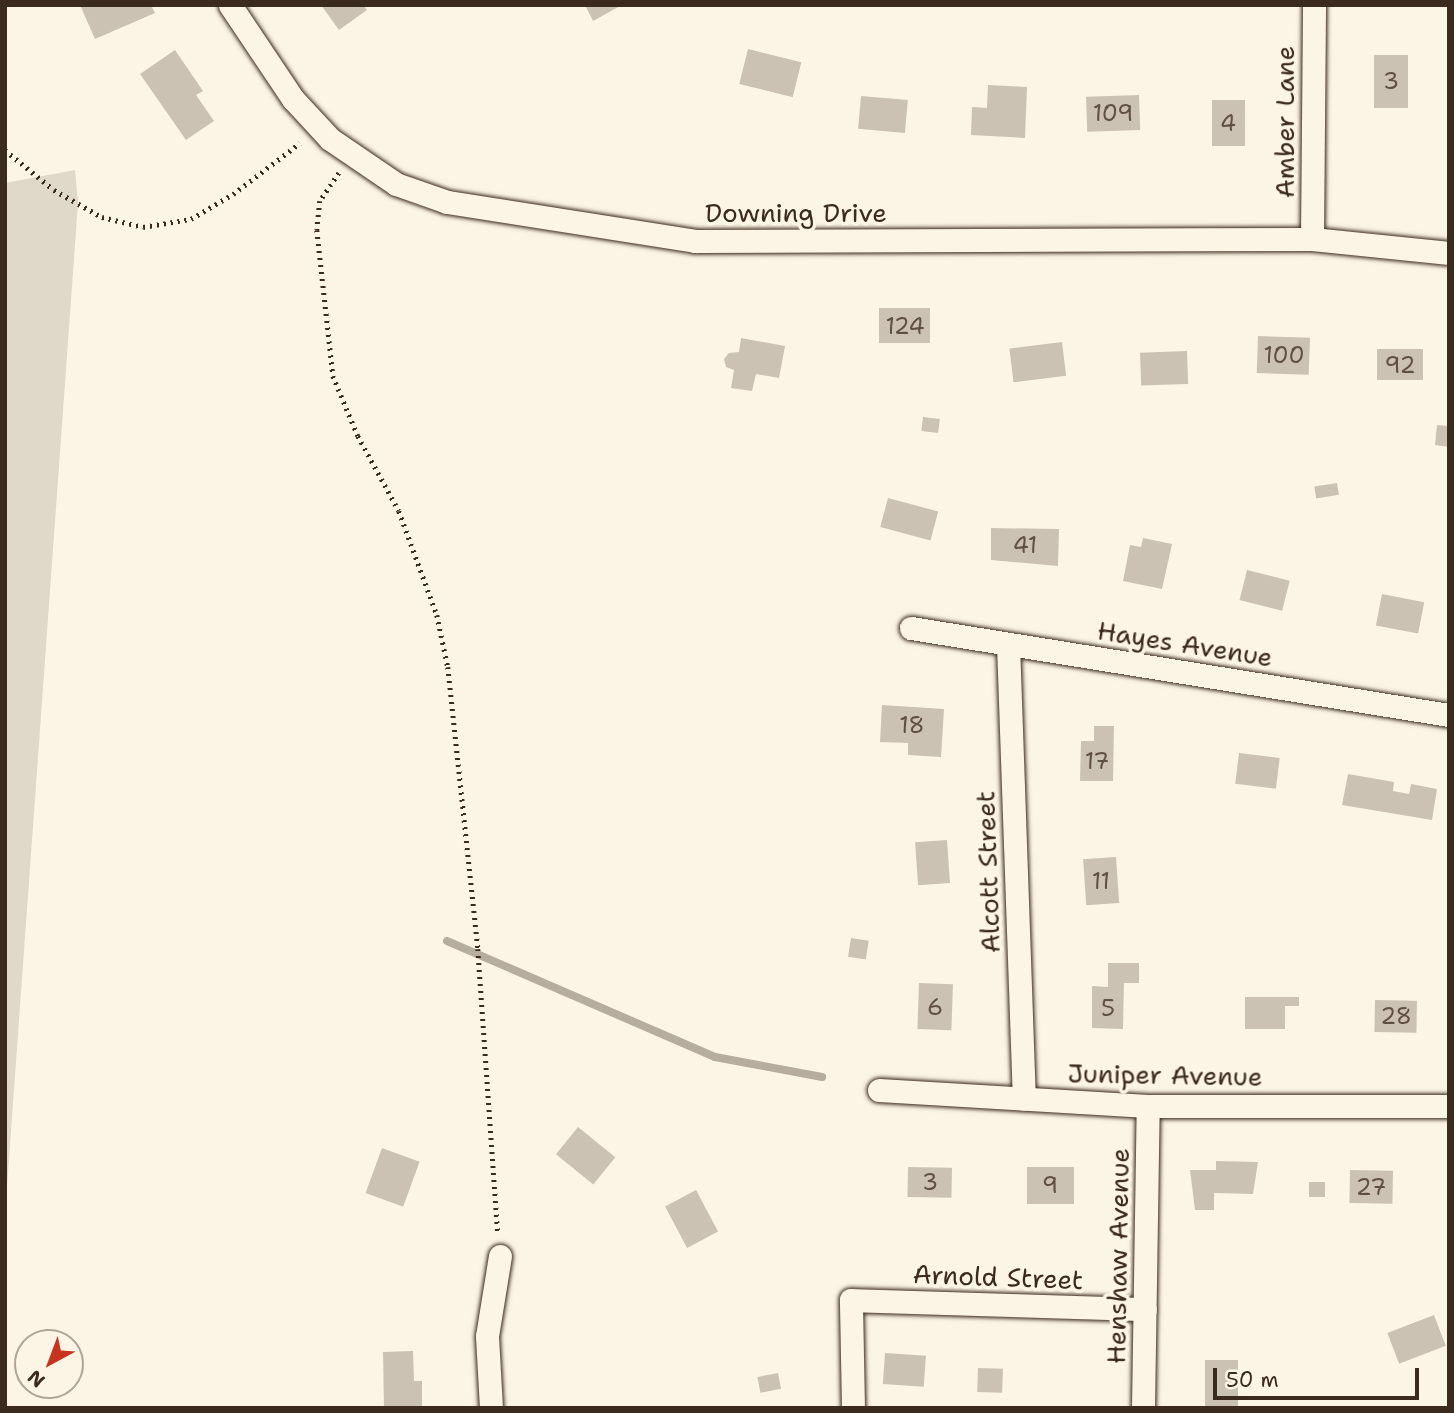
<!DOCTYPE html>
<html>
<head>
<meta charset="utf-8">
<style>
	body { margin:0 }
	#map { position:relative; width:1454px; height:1413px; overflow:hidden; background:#fcf5e5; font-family:"Shantell Sans",sans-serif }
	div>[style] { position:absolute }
	.green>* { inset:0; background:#e0d8c8 }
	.stream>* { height:8px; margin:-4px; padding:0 4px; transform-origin:4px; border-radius:4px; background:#b7ad9e }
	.building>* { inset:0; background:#ccc2b3; transform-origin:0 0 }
	.path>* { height:4.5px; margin-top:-2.25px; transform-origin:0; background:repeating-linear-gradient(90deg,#3b2a1e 0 2px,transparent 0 7px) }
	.roads { filter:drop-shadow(0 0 2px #3b2a1e) drop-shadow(0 0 2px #3b2a1e) }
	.street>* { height:23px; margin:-11.5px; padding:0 11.5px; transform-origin:11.5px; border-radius:11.5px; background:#fcf5e5 }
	span { translate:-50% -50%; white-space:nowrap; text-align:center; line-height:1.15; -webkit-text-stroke:7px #fcf5e5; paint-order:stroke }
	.number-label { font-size:23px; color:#5f5043 }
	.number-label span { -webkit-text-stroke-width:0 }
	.street-label { font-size:26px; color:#3b2a1e }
	.frame { position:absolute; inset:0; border:7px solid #3b2a1e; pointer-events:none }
	.north { position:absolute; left:14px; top:1329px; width:70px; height:70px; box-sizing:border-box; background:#fcf5e5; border:2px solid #afa495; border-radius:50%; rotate:221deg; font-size:19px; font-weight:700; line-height:28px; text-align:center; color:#3b2a1e }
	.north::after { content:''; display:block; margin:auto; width:24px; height:32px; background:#c8321e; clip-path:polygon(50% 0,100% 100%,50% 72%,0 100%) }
	.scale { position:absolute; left:1213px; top:1368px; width:206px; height:32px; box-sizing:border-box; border:4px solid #3b2a1e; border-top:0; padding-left:9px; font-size:21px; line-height:24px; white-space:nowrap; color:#3b2a1e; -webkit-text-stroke:5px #fcf5e5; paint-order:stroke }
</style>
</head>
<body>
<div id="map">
	<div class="green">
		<div style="clip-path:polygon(75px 170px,78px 203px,5px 1214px,5px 183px)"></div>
	</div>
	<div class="stream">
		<div style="left:447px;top:941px;width:292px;rotate:23.4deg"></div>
		<div style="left:715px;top:1057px;width:109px;rotate:10.6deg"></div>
	</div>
	<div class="building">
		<div style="clip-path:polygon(80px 5px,151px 5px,155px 13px,95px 39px)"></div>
		<div style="clip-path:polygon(321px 5px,363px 5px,367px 10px,339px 30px)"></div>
		<div style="clip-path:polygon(585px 5px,622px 5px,593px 21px)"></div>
		<div style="left:748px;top:49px;width:55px;height:36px;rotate:14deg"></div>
		<div style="clip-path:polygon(175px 50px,203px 91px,196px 95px,214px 121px,186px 140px,140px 74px)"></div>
		<div style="left:1374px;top:55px;width:34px;height:53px"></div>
		<div style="clip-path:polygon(988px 85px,1027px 87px,1025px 138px,971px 135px,972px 107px,987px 108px)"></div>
		<div style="left:1139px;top:95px;width:35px;height:53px;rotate:88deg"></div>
		<div style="left:861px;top:96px;width:47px;height:33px;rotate:5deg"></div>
		<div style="left:1212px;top:100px;width:33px;height:46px"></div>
		<div style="left:879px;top:308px;width:51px;height:35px"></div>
		<div style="left:1258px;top:336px;width:52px;height:37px;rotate:2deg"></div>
		<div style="clip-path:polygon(741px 338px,785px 346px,779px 378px,756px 374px,752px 391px,731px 388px,734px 370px,726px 367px,724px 359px,729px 353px,739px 352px)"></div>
		<div style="left:1062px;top:342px;width:34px;height:53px;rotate:83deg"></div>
		<div style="left:1377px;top:349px;width:46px;height:31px"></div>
		<div style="left:1187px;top:351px;width:33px;height:47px;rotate:88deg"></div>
		<div style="left:923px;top:417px;width:17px;height:14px;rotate:7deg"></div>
		<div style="clip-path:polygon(1437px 425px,1449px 426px,1449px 447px,1435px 445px)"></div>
		<div style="left:1337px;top:483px;width:12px;height:23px;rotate:81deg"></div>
		<div style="left:888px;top:498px;width:52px;height:30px;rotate:15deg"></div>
		<div style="clip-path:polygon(991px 528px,1059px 529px,1058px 566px,991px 560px)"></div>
		<div style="clip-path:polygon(1143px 538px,1172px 544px,1162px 589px,1123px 581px,1130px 545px,1141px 547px)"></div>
		<div style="left:1247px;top:570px;width:44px;height:31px;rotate:14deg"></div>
		<div style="left:1382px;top:594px;width:43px;height:32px;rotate:11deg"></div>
		<div style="clip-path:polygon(882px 705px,944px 709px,941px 757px,908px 755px,908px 743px,880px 742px)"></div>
		<div style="clip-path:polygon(1094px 726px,1114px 726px,1113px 781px,1080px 781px,1081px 741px,1094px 741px)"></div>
		<div style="left:1239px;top:753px;width:41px;height:31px;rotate:7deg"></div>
		<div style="clip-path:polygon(1348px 774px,1394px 782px,1393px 791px,1409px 794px,1411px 784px,1437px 789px,1432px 820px,1342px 805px)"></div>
		<div style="left:947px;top:840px;width:43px;height:32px;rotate:86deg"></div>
		<div style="left:1116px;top:857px;width:46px;height:33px;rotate:86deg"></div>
		<div style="left:851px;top:938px;width:18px;height:19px;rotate:9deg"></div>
		<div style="clip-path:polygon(1108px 963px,1139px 963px,1139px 983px,1124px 983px,1123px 1029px,1092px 1028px,1092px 986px,1108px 987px)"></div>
		<div style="left:919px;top:983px;width:34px;height:46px;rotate:2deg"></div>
		<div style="clip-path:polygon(1245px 997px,1299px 997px,1299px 1006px,1285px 1006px,1285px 1029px,1245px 1029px)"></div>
		<div style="left:1375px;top:1000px;width:42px;height:32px;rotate:1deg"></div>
		<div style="left:578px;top:1127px;width:48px;height:35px;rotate:39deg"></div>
		<div style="left:382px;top:1148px;width:40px;height:48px;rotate:20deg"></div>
		<div style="clip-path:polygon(1216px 1161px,1258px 1162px,1253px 1194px,1214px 1193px,1214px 1210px,1195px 1210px,1190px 1170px,1216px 1170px)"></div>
		<div style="left:908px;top:1167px;width:44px;height:30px;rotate:1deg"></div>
		<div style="left:1027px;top:1167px;width:47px;height:37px"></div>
		<div style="left:1350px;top:1170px;width:43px;height:33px;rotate:1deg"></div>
		<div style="left:1309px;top:1182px;width:16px;height:15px"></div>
		<div style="left:696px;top:1190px;width:47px;height:35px;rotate:62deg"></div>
		<div style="left:1434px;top:1315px;width:33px;height:50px;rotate:69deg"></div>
		<div style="clip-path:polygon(413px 1351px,414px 1381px,422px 1381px,422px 1408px,384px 1408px,383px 1352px)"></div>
		<div style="left:885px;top:1353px;width:41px;height:31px;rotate:4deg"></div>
		<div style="left:1205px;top:1360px;width:33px;height:48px"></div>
		<div style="left:978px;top:1368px;width:25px;height:24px;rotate:2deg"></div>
		<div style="left:778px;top:1373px;width:16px;height:21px;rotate:79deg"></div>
	</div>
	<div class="path">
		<div style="left:5px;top:150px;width:63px;rotate:39.2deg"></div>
		<div style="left:54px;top:190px;width:55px;rotate:29.4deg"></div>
		<div style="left:102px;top:217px;width:42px;rotate:13.7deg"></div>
		<div style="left:143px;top:227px;width:49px;rotate:-9.5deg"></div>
		<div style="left:191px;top:219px;width:49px;rotate:-30.8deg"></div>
		<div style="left:233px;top:194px;width:84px;rotate:-37.3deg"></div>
		<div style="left:339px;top:173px;width:34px;rotate:124deg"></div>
		<div style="left:320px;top:201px;width:29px;rotate:96deg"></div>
		<div style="left:317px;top:230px;width:147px;rotate:83.7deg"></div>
		<div style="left:333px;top:376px;width:65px;rotate:67.4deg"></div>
		<div style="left:358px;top:436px;width:85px;rotate:61.3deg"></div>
		<div style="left:399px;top:511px;width:111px;rotate:69.9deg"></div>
		<div style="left:437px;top:615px;width:53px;rotate:78.1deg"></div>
		<div style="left:448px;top:667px;width:284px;rotate:83.9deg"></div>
		<div style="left:478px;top:949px;width:286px;rotate:86deg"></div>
	</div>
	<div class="roads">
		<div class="street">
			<div style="left:230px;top:5px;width:113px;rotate:56.2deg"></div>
			<div style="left:293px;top:99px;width:54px;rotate:47.2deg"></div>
			<div style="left:330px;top:139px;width:80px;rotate:34.3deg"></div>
			<div style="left:396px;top:184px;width:54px;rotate:19.4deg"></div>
			<div style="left:447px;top:202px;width:251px;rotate:8.9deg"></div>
			<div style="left:695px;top:241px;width:617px;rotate:-0.19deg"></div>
			<div style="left:1312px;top:239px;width:138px;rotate:5.8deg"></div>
			<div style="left:1312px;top:239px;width:234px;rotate:-89.5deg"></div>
			<div style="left:911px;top:628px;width:545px;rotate:9.19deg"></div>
			<div style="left:1008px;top:644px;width:455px;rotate:88deg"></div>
			<div style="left:879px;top:1090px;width:269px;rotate:3.4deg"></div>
			<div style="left:1148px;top:1106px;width:301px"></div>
			<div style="left:491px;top:1408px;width:72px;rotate:-93.2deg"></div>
			<div style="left:487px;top:1336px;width:81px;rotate:-80.8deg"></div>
			<div style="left:853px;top:1408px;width:108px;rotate:-91.1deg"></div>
			<div style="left:851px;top:1300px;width:294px;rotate:1.8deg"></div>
			<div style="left:1143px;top:1408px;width:302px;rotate:-89.1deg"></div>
		</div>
	</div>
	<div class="number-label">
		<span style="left:1391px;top:81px">3</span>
		<span style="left:1113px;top:113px">109</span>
		<span style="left:1228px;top:123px">4</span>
		<span style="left:905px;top:326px">124</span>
		<span style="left:1284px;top:355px">100</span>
		<span style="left:1400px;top:365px">92</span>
		<span style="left:1025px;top:545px">41</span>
		<span style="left:912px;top:725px">18</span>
		<span style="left:1097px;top:761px">17</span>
		<span style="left:1101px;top:881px">11</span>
		<span style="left:935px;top:1007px">6</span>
		<span style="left:1108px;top:1008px">5</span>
		<span style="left:1396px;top:1016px">28</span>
		<span style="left:930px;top:1182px">3</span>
		<span style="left:1050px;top:1185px">9</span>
		<span style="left:1371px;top:1187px">27</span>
	</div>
	<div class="street-label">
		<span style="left:1285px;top:122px;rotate:-90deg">Amber Lane</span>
		<span style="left:796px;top:213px">Downing Drive</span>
		<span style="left:1185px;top:644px;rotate:9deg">Hayes Avenue</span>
		<span style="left:988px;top:872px;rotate:-92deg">Alcott Street</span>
		<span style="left:1165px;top:1075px;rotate:1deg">Juniper Avenue</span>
		<span style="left:1118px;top:1256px;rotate:-89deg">Henshaw Avenue</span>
		<span style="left:998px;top:1277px;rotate:2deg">Arnold Street</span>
	</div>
	<div class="frame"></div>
	<div class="north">N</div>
	<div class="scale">50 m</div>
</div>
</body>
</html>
